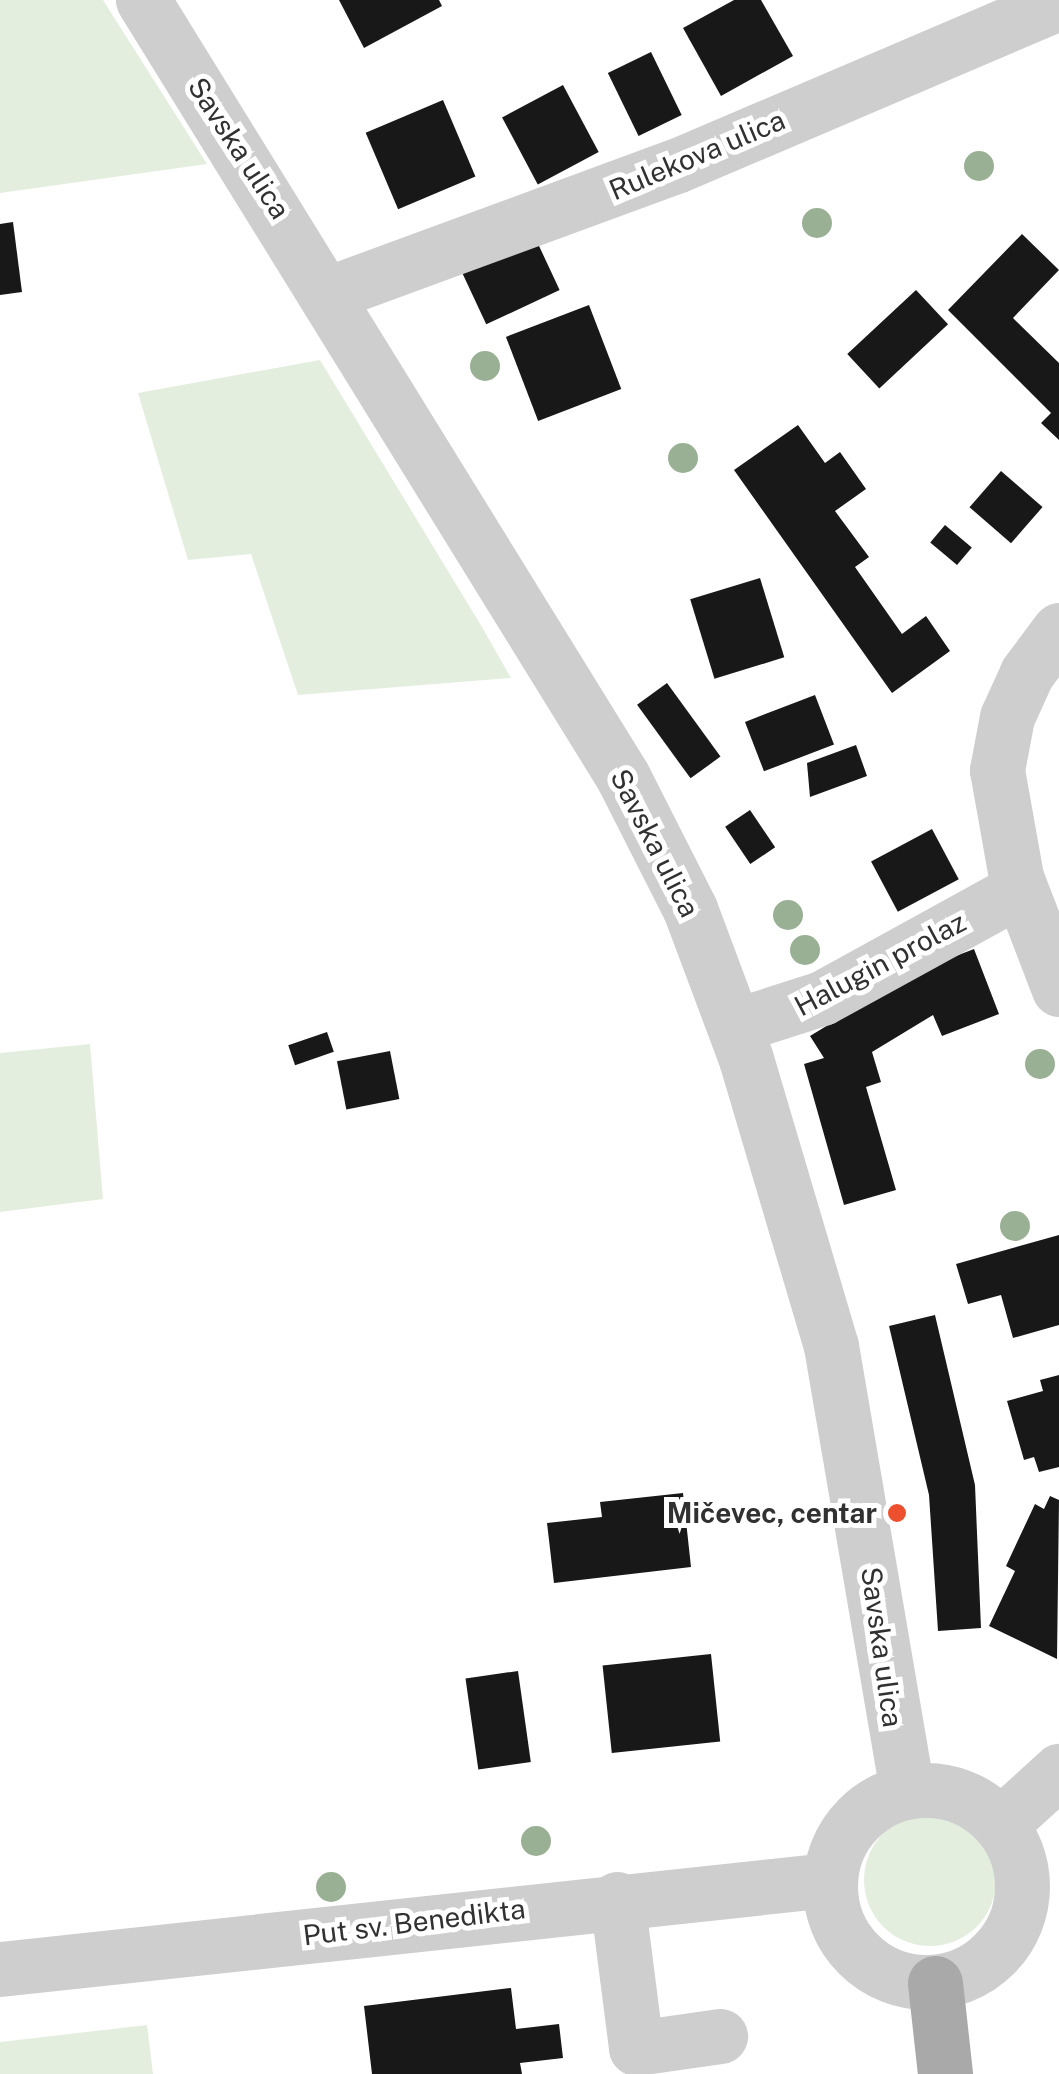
<!DOCTYPE html>
<html>
<head>
<meta charset="utf-8">
<style>
	body { margin:0 }
	#map { position:relative; width:1059px; height:2074px; overflow:hidden; background:#fff; font-family:"Public Sans",sans-serif }
	div>[style] { position:absolute }
	.green>* { inset:0; background:#e4eedf }
	.round { border-radius:50% }
	.building>* { inset:0; background:#181818; transform-origin:0 0 }
	.minor>* { height:55px; margin:-27.5px; padding:0 27.5px; transform-origin:27.5px; border-radius:27.5px; background:#cecece }
	.minor>.ring { margin:-27.5px; padding:0; box-sizing:content-box; background:none; border:55px solid #cecece; border-radius:50% }
	.major>* { height:55px; margin:-27.5px; padding:0 27.5px; transform-origin:27.5px; border-radius:27.5px; background:#a9a9a9 }
	.trees>* { width:30px; height:30px; margin:-15px; border-radius:50%; background:#9ab094 }
	.dots>* { width:28px; height:28px; translate:-50% -50%; box-sizing:border-box; border:5px solid #fff; border-radius:50% }
	span { translate:-50% -50%; white-space:nowrap; text-align:center; line-height:1.15; -webkit-text-stroke:10px #fff; paint-order:stroke }
	.street-label { font-size:28px; color:#313131 }
	.poi-label { font-size:28px; color:#313131; font-weight:700 }
	.right { translate:-100% -50%; text-align:right }
</style>
</head>
<body>
<div id="map">
	<div class="green">
		<div style="clip-path:polygon(0 0,103px 0,207px 164px,0 193px)"></div>
		<div style="clip-path:polygon(320px 360px,482px 627px,511px 678px,298px 695px,251px 554px,188px 560px,138px 393px)"></div>
		<div style="clip-path:polygon(90px 1044px,103px 1199px,0 1212px,0 1053px)"></div>
		<div class="round" style="left:864px;top:1814px;width:132px;height:132px"></div>
		<div style="clip-path:polygon(147px 2025px,153px 2074px,0 2074px,0 2042px)"></div>
	</div>
	<div class="building">
		<div style="clip-path:polygon(339px 0,439px 0,442px 6px,364px 48px)"></div>
		<div style="clip-path:polygon(734px 0,761px 0,793px 56px,721px 96px,683px 28px)"></div>
		<div style="left:651px;top:52px;width:70px;height:48px;rotate:64deg"></div>
		<div style="left:563px;top:85px;width:76px;height:69px;rotate:62deg"></div>
		<div style="left:443px;top:100px;width:83px;height:84px;rotate:67deg"></div>
		<div style="clip-path:polygon(13px 222px,22px 292px,0 295px,0 224px)"></div>
		<div style="left:533px;top:233px;width:63px;height:81px;rotate:65deg"></div>
		<div style="clip-path:polygon(1022px 234px,1059px 270px,1013px 318px,1059px 363px,1059px 440px,1041px 423px,1051px 413px,948px 310px)"></div>
		<div style="left:916px;top:290px;width:47px;height:94px;rotate:47deg"></div>
		<div style="left:589px;top:305px;width:90px;height:89px;rotate:69deg"></div>
		<div style="clip-path:polygon(798px 425px,825px 463px,840px 452px,866px 489px,835px 511px,869px 557px,855px 567px,902px 634px,926px 616px,950px 651px,892px 693px,734px 470px)"></div>
		<div style="left:1001px;top:471px;width:55px;height:48px;rotate:41deg"></div>
		<div style="left:945px;top:525px;width:35px;height:23px;rotate:40deg"></div>
		<div style="left:760px;top:578px;width:83px;height:73px;rotate:73deg"></div>
		<div style="left:667px;top:683px;width:91px;height:37px;rotate:54deg"></div>
		<div style="left:815px;top:695px;width:53px;height:75px;rotate:69deg"></div>
		<div style="clip-path:polygon(856px 745px,867px 776px,810px 797px,807px 763px)"></div>
		<div style="left:750px;top:810px;width:45px;height:30px;rotate:56deg"></div>
		<div style="left:932px;top:829px;width:57px;height:69px;rotate:62deg"></div>
		<div style="clip-path:polygon(974px 949px,999px 1014px,942px 1036px,933px 1015px,872px 1052px,881px 1082px,866px 1087px,896px 1190px,844px 1205px,804px 1064px,824px 1058px,810px 1036px,917px 971px)"></div>
		<div style="left:327px;top:1032px;width:21px;height:41px;rotate:71deg"></div>
		<div style="left:390px;top:1051px;width:49px;height:54px;rotate:79deg"></div>
		<div style="clip-path:polygon(1059px 1235px,1059px 1325px,1013px 1338px,1001px 1295px,968px 1304px,956px 1264px)"></div>
		<div style="clip-path:polygon(935px 1315px,975px 1485px,981px 1628px,938px 1631px,929px 1495px,889px 1326px)"></div>
		<div style="clip-path:polygon(1059px 1375px,1059px 1467px,1039px 1472px,1034px 1457px,1024px 1460px,1007px 1401px,1043px 1391px,1040px 1380px)"></div>
		<div style="clip-path:polygon(683px 1493px,691px 1567px,554px 1583px,547px 1523px,602px 1517px,600px 1502px)"></div>
		<div style="clip-path:polygon(1050px 1496px,1059px 1500px,1057px 1659px,989px 1626px,1015px 1571px,1006px 1566px,1035px 1504px,1044px 1509px)"></div>
		<div style="left:711px;top:1654px;width:88px;height:109px;rotate:84deg"></div>
		<div style="left:518px;top:1671px;width:92px;height:53px;rotate:82deg"></div>
		<div style="clip-path:polygon(511px 1988px,516px 2029px,559px 2024px,563px 2058px,520px 2063px,522px 2074px,372px 2074px,364px 2006px)"></div>
	</div>
	<div class="minor">
		<div style="left:143px;top:0;width:913px;rotate:58.29deg"></div>
		<div style="left:623px;top:777px;width:148px;rotate:63.1deg"></div>
		<div style="left:690px;top:909px;width:160px;rotate:69.5deg"></div>
		<div style="left:746px;top:1059px;width:299px;rotate:73.5deg"></div>
		<div style="left:831px;top:1346px;width:451px;rotate:80.3deg"></div>
		<div style="left:330px;top:293px;width:369px;rotate:-20.2deg"></div>
		<div style="left:676px;top:166px;width:416px;rotate:-23.1deg"></div>
		<div style="left:1059px;top:630px;width:54px;rotate:126.7deg"></div>
		<div style="left:1027px;top:673px;width:48px;rotate:114.4deg"></div>
		<div style="left:1007px;top:717px;width:54px;rotate:100.7deg"></div>
		<div style="left:997px;top:770px;width:109px;rotate:79.9deg"></div>
		<div style="left:1016px;top:877px;width:120px;rotate:69deg"></div>
		<div style="left:735px;top:1026px;width:91px;rotate:-17.8deg"></div>
		<div style="left:822px;top:998px;width:226px;rotate:-28.8deg"></div>
		<div class="ring" style="left:830px;top:1790px;width:137px;height:137px"></div>
		<div style="left:1001px;top:1824px;width:79px;rotate:-42.4deg"></div>
		<div style="left:617px;top:1899px;width:150px;rotate:82.7deg"></div>
		<div style="left:636px;top:2048px;width:85px;rotate:-8.1deg"></div>
		<div style="left:0;top:1969px;width:834px;rotate:-6.13deg"></div>
	</div>
	<div class="major">
		<div style="left:935px;top:1983px;width:92px;rotate:83.7deg"></div>
	</div>
	<div class="trees">
		<div style="left:979px;top:166px"></div>
		<div style="left:817px;top:223px"></div>
		<div style="left:485px;top:366px"></div>
		<div style="left:683px;top:458px"></div>
		<div style="left:788px;top:915px"></div>
		<div style="left:805px;top:950px"></div>
		<div style="left:1040px;top:1064px"></div>
		<div style="left:1015px;top:1226px"></div>
		<div style="left:536px;top:1841px"></div>
		<div style="left:331px;top:1887px"></div>
	</div>
	<div class="dots">
		<div style="left:897px;top:1513px;background:#ec502f"></div>
	</div>
	<div class="street-label">
		<span style="left:239px;top:148px;rotate:57deg">Savska ulica</span>
		<span style="left:697px;top:155px;rotate:-23deg">Rulekova ulica</span>
		<span style="left:655px;top:843px;rotate:63deg">Savska ulica</span>
		<span style="left:880px;top:964px;rotate:-28deg">Halugin prolaz</span>
		<span style="left:882px;top:1647px;rotate:82deg">Savska ulica</span>
		<span style="left:414px;top:1922px;rotate:-7deg">Put sv. Benedikta</span>
	</div>
	<div class="poi-label">
		<span class="right" style="left:877px;top:1513px">Mičevec, centar</span>
	</div>
</div>
</body>
</html>
